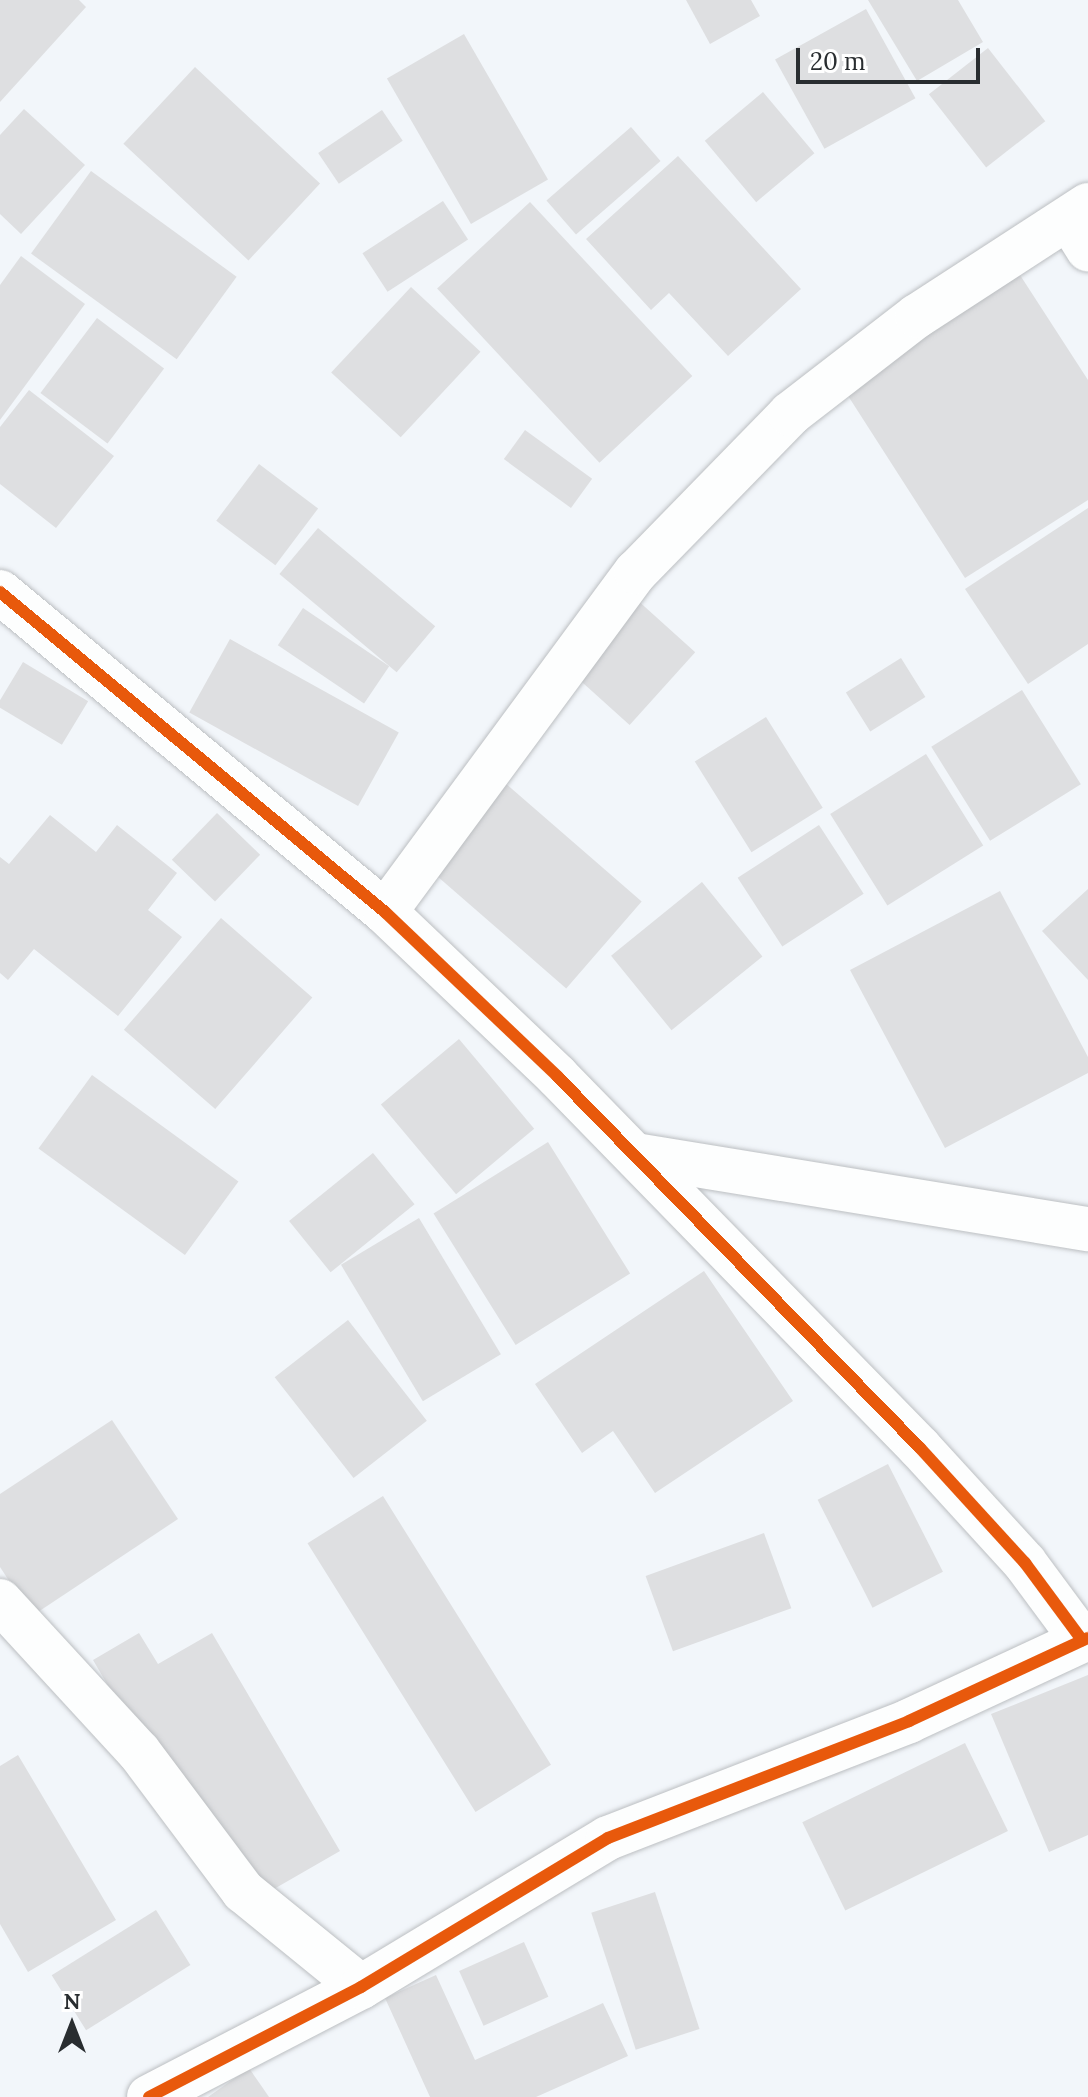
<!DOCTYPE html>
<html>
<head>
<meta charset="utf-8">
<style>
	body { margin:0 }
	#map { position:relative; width:1088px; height:2097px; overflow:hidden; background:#f2f6fa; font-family:Lora,serif }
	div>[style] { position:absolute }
	.building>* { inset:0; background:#dedfe1; transform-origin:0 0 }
	.roads { filter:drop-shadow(0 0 2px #bcbfc2) drop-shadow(0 0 2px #bcbfc2) }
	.minor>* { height:44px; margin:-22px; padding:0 22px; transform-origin:22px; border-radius:22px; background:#fdfefe }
	.cycleway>* { height:12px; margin:-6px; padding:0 6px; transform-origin:6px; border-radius:6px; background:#e8590c }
	span { translate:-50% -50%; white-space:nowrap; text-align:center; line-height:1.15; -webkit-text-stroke:7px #fff; paint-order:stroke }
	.north { position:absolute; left:32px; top:1985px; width:80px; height:80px; -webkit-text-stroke:6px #fff; paint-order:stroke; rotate:0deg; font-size:22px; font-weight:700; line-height:32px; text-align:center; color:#292d30 }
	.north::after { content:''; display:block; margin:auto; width:28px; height:36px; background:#292d30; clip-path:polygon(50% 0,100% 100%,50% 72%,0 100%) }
	.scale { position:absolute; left:796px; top:48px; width:184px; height:36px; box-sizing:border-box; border:4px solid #292d30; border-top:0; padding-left:10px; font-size:24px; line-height:28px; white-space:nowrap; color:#292d30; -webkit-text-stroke:6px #fff; paint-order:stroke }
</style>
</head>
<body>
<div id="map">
	<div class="building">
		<div style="clip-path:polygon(0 0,79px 0,86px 7px,0 102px)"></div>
		<div style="clip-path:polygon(686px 0,751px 0,760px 16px,710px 44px)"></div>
		<div style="clip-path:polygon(868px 0,958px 0,983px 42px,917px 81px)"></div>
		<div style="left:866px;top:9px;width:102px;height:104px;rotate:61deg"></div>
		<div style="left:464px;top:34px;width:168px;height:89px;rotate:60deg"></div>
		<div style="left:988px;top:48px;width:93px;height:75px;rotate:52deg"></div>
		<div style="left:195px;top:67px;width:171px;height:105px;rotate:43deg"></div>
		<div style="left:763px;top:92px;width:80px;height:76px;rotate:50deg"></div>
		<div style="clip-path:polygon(24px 109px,85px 165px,21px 234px,0 214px,0 135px)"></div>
		<div style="left:382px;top:110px;width:37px;height:77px;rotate:56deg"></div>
		<div style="left:631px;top:127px;width:45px;height:112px;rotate:49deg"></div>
		<div style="clip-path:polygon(678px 156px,801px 289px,728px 356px,669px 293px,651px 310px,586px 239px)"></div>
		<div style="left:91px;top:171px;width:180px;height:102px;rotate:36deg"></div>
		<div style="left:443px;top:201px;width:46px;height:96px;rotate:57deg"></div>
		<div style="left:530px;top:202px;width:238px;height:127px;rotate:47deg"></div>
		<div style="clip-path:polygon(21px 256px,85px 304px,0 420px,0 285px)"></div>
		<div style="clip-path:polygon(1020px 275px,1088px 380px,1088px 500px,965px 578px,843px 388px)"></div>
		<div style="left:411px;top:287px;width:95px;height:117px;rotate:43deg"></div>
		<div style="left:97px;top:318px;width:84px;height:94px;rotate:37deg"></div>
		<div style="clip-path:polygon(29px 390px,114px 456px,56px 528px,0 484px,0 427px)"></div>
		<div style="left:525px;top:430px;width:83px;height:36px;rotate:36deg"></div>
		<div style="left:259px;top:464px;width:74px;height:71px;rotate:37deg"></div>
		<div style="clip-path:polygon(1088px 508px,1088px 644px,1028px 684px,965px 589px)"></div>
		<div style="left:318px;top:528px;width:153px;height:60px;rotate:40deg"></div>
		<div style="left:635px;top:598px;width:81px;height:98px;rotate:42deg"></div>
		<div style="left:303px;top:608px;width:104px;height:45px;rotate:34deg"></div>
		<div style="left:230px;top:639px;width:193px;height:84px;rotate:29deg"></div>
		<div style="left:901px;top:658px;width:46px;height:65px;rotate:58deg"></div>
		<div style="left:23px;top:662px;width:76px;height:51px;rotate:31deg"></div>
		<div style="left:1022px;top:690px;width:111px;height:107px;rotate:58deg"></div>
		<div style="left:766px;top:717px;width:107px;height:84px;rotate:58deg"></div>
		<div style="left:926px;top:754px;width:108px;height:113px;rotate:58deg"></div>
		<div style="left:496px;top:775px;width:193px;height:115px;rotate:41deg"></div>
		<div style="left:217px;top:813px;width:60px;height:65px;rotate:44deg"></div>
		<div style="clip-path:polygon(50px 815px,96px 852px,117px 825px,177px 873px,148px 910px,182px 937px,118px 1016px,34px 949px,8px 980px,0 973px,0 857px,9px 864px)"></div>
		<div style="left:819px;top:825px;width:82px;height:97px;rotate:57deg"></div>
		<div style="left:702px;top:882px;width:96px;height:117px;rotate:51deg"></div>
		<div style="clip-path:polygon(1088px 889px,1088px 980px,1042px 931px)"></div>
		<div style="clip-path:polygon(1000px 891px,1088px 1057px,1088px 1073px,945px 1148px,850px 970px)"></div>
		<div style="left:221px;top:918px;width:121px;height:148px;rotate:41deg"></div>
		<div style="left:459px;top:1039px;width:117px;height:102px;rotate:50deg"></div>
		<div style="left:92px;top:1075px;width:181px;height:91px;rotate:36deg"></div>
		<div style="left:548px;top:1142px;width:155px;height:135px;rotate:58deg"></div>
		<div style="left:373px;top:1153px;width:66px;height:108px;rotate:51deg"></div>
		<div style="left:419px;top:1218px;width:159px;height:91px;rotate:59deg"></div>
		<div style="clip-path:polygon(704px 1271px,793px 1401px,655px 1493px,613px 1431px,582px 1453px,535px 1384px)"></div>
		<div style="left:348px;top:1320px;width:128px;height:93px;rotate:52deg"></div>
		<div style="clip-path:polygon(112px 1420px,178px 1519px,32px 1616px,0 1567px,0 1494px)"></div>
		<div style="left:888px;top:1464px;width:121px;height:79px;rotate:63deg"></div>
		<div style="left:383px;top:1496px;width:317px;height:89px;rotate:58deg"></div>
		<div style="left:764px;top:1533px;width:80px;height:126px;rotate:70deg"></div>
		<div style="clip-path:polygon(139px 1633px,158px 1664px,212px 1633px,340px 1851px,239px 1909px,93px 1660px)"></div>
		<div style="clip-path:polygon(1088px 1675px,1088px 1835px,1049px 1852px,991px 1714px)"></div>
		<div style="left:965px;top:1743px;width:98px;height:181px;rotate:64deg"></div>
		<div style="clip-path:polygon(18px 1755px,116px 1920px,28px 1972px,0 1924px,0 1766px)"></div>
		<div style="left:655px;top:1892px;width:144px;height:67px;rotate:72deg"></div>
		<div style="left:156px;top:1910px;width:65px;height:123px;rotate:58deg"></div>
		<div style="left:524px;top:1942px;width:60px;height:71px;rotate:66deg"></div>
		<div style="clip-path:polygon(436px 1975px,475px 2060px,603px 2003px,628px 2056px,536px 2097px,430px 2097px,385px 1998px)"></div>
		<div style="clip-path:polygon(249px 2068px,269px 2097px,208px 2097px)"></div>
	</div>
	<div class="roads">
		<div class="minor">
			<div style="left:1069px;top:219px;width:36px;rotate:58deg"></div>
			<div style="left:0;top:592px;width:501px;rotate:39.73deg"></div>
			<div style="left:385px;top:912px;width:238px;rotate:43.6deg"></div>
			<div style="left:557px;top:1076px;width:520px;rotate:45.7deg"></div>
			<div style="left:920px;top:1448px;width:156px;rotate:47.6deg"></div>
			<div style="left:1025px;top:1563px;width:96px;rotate:53.5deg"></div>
			<div style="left:385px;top:912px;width:423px;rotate:-53.6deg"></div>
			<div style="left:636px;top:572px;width:221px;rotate:-45.7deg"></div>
			<div style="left:790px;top:414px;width:160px;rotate:-37.7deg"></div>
			<div style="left:917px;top:316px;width:204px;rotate:-33deg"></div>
			<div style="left:635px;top:1155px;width:459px;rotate:9.3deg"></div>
			<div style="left:0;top:1601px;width:205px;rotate:47.4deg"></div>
			<div style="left:139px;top:1752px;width:174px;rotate:53.2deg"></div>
			<div style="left:243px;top:1891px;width:152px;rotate:39.1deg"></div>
			<div style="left:149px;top:2097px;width:239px;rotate:-27.4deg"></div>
			<div style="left:361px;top:1987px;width:288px;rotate:-31.1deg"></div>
			<div style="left:608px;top:1838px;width:323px;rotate:-21.2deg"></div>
			<div style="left:909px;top:1721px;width:197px;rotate:-24.9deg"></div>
		</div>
	</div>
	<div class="cycleway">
		<div style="left:0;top:592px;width:501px;rotate:39.73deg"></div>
		<div style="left:385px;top:912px;width:238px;rotate:43.6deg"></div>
		<div style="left:557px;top:1076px;width:520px;rotate:45.7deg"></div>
		<div style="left:920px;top:1448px;width:156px;rotate:47.6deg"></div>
		<div style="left:1025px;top:1563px;width:96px;rotate:53.5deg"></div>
		<div style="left:149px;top:2097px;width:239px;rotate:-27.4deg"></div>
		<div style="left:361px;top:1987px;width:288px;rotate:-31.1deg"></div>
		<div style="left:608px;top:1838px;width:323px;rotate:-21.2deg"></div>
		<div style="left:909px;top:1721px;width:197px;rotate:-24.9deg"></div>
	</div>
	<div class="north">N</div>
	<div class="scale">20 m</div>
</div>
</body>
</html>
